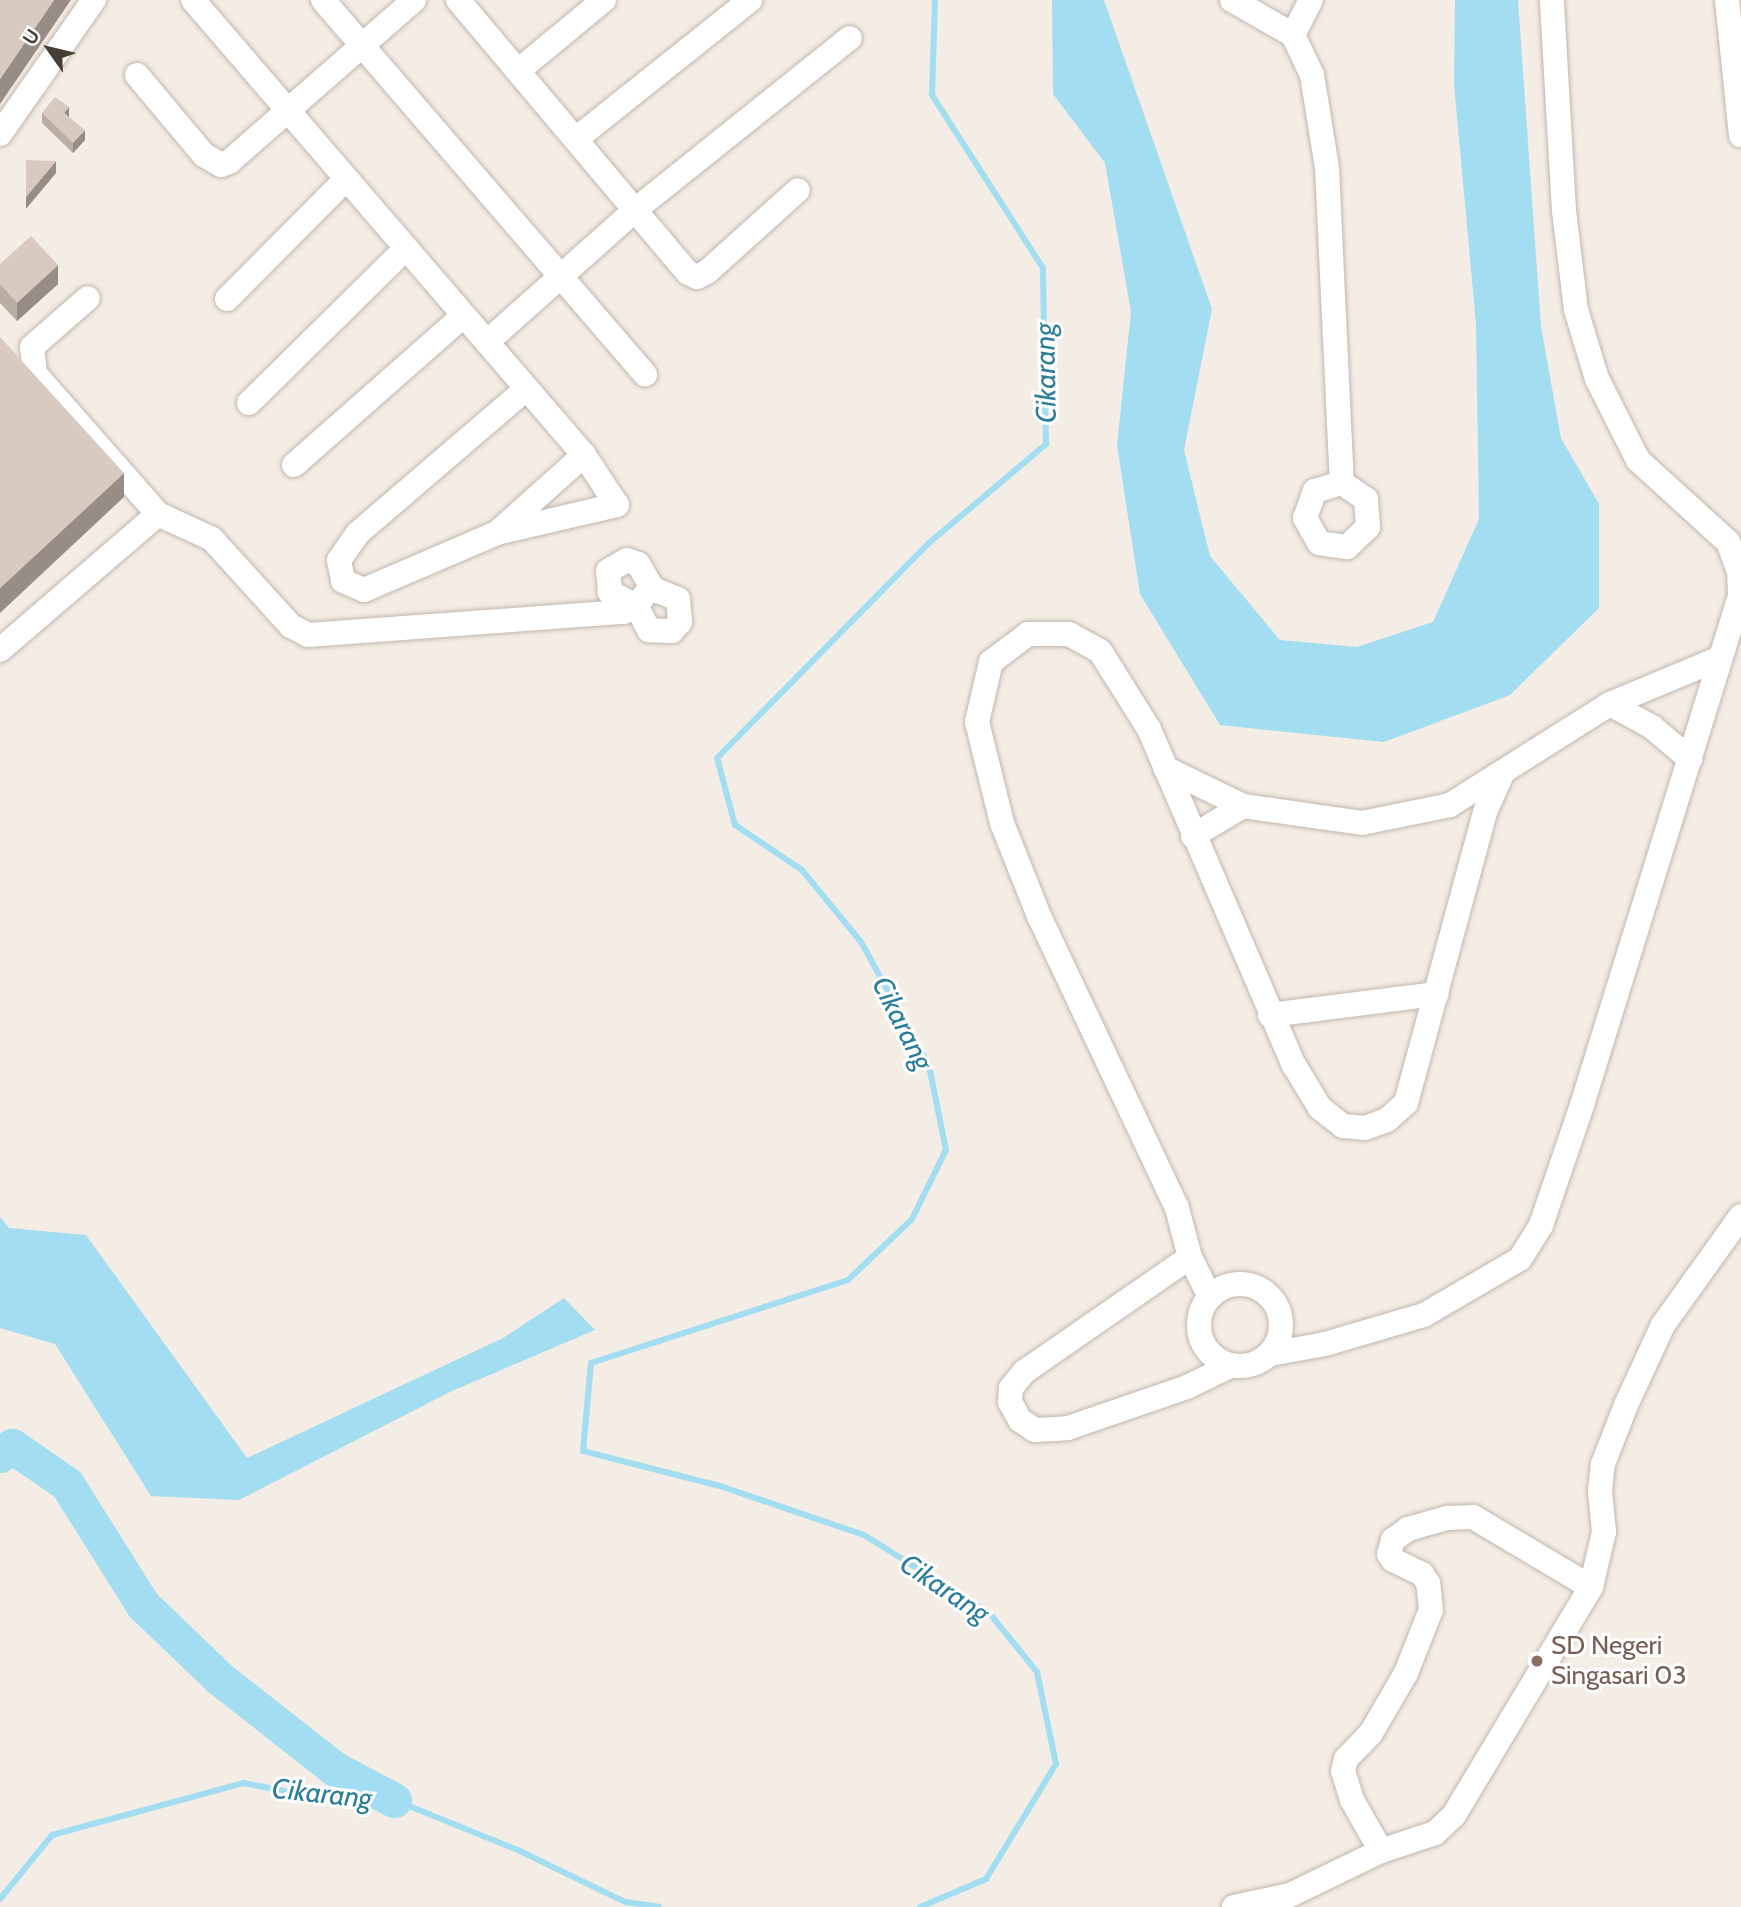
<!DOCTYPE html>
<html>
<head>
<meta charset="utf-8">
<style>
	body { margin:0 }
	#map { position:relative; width:1741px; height:1907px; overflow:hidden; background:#f3ede6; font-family:Cabin,sans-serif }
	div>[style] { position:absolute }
	.water>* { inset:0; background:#a2ddf1 }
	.stream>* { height:6px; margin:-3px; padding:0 3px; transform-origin:3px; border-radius:3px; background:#a2ddf1 }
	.river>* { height:35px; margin:-17.5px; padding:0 17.5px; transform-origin:17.5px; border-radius:17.5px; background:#a2ddf1 }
	.roads { filter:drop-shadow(0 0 2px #c2b6ac) drop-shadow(0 0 2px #c2b6ac) }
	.minor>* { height:24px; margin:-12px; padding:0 12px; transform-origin:12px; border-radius:12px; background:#fff }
	.minor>.ring { margin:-12px; padding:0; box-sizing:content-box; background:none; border:24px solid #fff; border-radius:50% }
	.wall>* { inset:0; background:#baaea4 }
	.shaded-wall>* { inset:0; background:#978d86 }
	.building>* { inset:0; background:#d8cabf }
	.dots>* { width:19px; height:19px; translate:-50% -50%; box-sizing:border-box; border:4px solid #fff; border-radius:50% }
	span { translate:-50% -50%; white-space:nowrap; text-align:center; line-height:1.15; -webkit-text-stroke:6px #fff; paint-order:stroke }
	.education-label { font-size:26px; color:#785e54 }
	.left { translate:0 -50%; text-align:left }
	.water-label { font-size:28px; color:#2a7d9b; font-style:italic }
	.north { position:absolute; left:14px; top:14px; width:70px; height:70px; -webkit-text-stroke:5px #fff; paint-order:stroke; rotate:304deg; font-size:19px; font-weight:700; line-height:28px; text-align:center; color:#463d35 }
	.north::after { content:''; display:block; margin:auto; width:24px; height:32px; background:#463d35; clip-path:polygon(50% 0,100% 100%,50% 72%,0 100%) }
</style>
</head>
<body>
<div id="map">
	<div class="water">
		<div style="clip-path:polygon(1052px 0,1104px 0,1212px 309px,1184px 450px,1210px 556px,1280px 640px,1357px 647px,1433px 622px,1479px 519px,1476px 324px,1454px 84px,1455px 0,1518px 0,1541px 327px,1561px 438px,1599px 504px,1599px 608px,1510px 695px,1384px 742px,1220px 725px,1140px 594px,1117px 445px,1131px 312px,1105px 163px,1053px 94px)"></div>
		<div style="clip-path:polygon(0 1217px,9px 1228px,86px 1235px,247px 1458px,503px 1338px,564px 1298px,595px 1330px,452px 1391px,239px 1500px,151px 1496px,55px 1344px,0 1328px)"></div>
	</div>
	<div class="stream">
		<div style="left:0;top:1899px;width:82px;rotate:-50.9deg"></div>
		<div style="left:52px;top:1835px;width:198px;rotate:-15.2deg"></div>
		<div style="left:243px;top:1783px;width:86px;rotate:10.8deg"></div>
		<div style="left:327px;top:1799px;width:67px;rotate:0.9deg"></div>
		<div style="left:394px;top:1800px;width:136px;rotate:22deg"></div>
		<div style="left:520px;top:1851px;width:117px;rotate:25.9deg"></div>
		<div style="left:625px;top:1902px;width:34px;rotate:8deg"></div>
		<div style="left:920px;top:1907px;width:72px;rotate:-23deg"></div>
		<div style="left:986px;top:1879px;width:135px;rotate:-58.7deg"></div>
		<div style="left:1056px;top:1764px;width:94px;rotate:-101.7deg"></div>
		<div style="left:1037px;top:1672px;width:75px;rotate:-129deg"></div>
		<div style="left:990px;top:1614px;width:149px;rotate:-147.9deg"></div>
		<div style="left:864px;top:1535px;width:152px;rotate:-161.2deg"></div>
		<div style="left:720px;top:1486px;width:141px;rotate:-165.7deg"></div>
		<div style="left:583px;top:1451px;width:88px;rotate:-84.8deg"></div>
		<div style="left:591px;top:1363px;width:270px;rotate:-17.9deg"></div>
		<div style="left:848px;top:1280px;width:88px;rotate:-43.6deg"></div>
		<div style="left:912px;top:1219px;width:77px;rotate:-63.8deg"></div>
		<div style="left:946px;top:1150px;width:86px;rotate:-101.4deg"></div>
		<div style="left:929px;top:1066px;width:141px;rotate:-118.7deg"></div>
		<div style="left:861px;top:942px;width:93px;rotate:-129.3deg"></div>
		<div style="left:802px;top:870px;width:81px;rotate:-146.1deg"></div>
		<div style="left:735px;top:825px;width:69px;rotate:-105deg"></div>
		<div style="left:717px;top:758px;width:302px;rotate:-45.4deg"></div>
		<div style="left:929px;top:543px;width:153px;rotate:-40.2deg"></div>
		<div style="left:1046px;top:444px;width:176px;rotate:-91deg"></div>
		<div style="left:1043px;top:268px;width:206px;rotate:-122.7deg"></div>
		<div style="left:932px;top:95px;width:95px;rotate:-88.2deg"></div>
	</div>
	<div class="river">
		<div style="left:0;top:1455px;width:15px;rotate:-37deg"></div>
		<div style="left:12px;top:1446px;width:67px;rotate:34.6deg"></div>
		<div style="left:67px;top:1484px;width:143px;rotate:57.9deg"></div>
		<div style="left:143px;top:1605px;width:105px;rotate:43.8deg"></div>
		<div style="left:219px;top:1678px;width:147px;rotate:38.1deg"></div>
		<div style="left:335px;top:1769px;width:67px;rotate:27.7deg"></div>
	</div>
	<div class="roads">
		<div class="minor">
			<div style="left:193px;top:0;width:600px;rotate:49.33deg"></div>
			<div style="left:584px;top:455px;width:60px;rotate:56.6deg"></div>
			<div style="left:617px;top:505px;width:123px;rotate:166.9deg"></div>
			<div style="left:323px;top:0;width:494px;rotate:49.3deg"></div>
			<div style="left:458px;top:0;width:357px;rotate:49.9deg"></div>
			<div style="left:688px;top:273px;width:10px;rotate:24deg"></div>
			<div style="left:697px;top:277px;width:11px;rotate:-27deg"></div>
			<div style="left:707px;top:272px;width:122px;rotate:-42deg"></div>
			<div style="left:1232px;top:0;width:70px;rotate:29.8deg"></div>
			<div style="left:1293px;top:35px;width:44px;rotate:64.6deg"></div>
			<div style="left:1312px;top:75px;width:94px;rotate:80.8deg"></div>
			<div style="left:1327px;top:168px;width:315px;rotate:87.3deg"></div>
			<div style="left:1727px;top:0;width:136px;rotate:84.1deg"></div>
			<div style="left:1293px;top:35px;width:39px;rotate:-63deg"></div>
			<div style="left:519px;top:70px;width:110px;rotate:-39.5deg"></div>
			<div style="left:137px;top:75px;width:104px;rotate:50.1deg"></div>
			<div style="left:204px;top:155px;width:20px;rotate:30deg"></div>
			<div style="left:221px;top:165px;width:9px;rotate:-21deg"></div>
			<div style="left:229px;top:162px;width:246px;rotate:-41.2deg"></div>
			<div style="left:0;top:134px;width:164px;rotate:-55deg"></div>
			<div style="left:576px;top:139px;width:223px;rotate:-38.6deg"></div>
			<div style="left:227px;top:299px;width:168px;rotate:-45.2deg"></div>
			<div style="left:487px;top:342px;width:198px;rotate:-41.7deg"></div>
			<div style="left:635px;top:210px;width:275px;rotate:-38.7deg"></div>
			<div style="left:526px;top:389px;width:221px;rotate:139.4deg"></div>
			<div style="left:358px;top:533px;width:33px;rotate:125deg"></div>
			<div style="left:339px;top:560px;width:21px;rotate:79deg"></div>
			<div style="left:343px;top:581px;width:23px;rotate:23deg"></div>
			<div style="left:364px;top:590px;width:145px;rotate:-23.2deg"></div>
			<div style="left:497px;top:533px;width:117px;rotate:-41.9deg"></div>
			<div style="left:249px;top:403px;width:219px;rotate:-44.6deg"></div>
			<div style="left:294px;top:465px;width:225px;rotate:-41.4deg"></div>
			<div style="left:1342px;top:483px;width:29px;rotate:34deg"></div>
			<div style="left:1366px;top:499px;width:28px;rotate:86deg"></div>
			<div style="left:1368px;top:527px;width:29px;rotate:136deg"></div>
			<div style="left:1347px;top:547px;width:28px;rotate:-172deg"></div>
			<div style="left:1319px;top:543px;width:29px;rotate:-119deg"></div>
			<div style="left:1305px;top:518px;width:29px;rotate:-70deg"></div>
			<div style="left:1315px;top:491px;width:28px;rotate:-17deg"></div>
			<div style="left:158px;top:514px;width:60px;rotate:24.8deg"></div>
			<div style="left:212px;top:539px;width:118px;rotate:47.8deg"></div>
			<div style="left:291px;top:626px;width:19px;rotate:28deg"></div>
			<div style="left:308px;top:635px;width:316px;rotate:-4.2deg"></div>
			<div style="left:623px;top:612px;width:14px;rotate:-25deg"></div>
			<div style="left:636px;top:606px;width:24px;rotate:-52deg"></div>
			<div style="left:627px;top:560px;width:12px;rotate:20deg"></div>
			<div style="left:638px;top:564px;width:29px;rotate:59deg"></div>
			<div style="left:653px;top:589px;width:27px;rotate:22deg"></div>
			<div style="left:678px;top:599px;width:23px;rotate:85deg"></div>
			<div style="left:680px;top:622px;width:12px;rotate:132deg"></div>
			<div style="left:672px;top:631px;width:23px;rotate:-178deg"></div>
			<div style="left:649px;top:630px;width:27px;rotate:-118deg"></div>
			<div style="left:636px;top:606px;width:30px;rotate:-152deg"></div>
			<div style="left:610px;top:592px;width:21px;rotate:-95deg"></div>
			<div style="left:608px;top:571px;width:22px;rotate:-30deg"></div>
			<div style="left:0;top:650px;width:208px;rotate:-40.7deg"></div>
			<div style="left:158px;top:514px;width:186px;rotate:-131.3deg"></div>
			<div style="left:35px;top:374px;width:27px;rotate:-96deg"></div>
			<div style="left:32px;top:347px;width:74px;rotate:-41.2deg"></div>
			<div style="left:1610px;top:704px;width:48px;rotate:28.7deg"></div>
			<div style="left:1652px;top:727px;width:50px;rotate:40.1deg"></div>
			<div style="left:1165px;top:768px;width:87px;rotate:26deg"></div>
			<div style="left:1243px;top:806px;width:120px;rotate:8.1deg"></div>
			<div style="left:1362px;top:823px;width:90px;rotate:-11.6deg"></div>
			<div style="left:1450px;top:805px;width:189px;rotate:-32.3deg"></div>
			<div style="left:1610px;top:704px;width:117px;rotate:-22.6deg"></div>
			<div style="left:1193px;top:836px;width:58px;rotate:-31deg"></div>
			<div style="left:1270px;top:1015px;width:168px;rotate:-7.2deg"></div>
			<div style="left:1190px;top:1257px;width:202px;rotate:145.3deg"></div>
			<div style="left:1024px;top:1372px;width:21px;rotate:129deg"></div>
			<div style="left:1011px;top:1388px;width:14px;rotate:94deg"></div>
			<div style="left:1010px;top:1402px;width:21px;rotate:61deg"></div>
			<div style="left:1020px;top:1420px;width:18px;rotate:34deg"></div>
			<div style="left:1035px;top:1430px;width:33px;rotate:-3deg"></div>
			<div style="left:1068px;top:1428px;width:126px;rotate:-19deg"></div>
			<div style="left:1187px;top:1387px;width:48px;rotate:-26deg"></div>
			<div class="ring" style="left:1199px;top:1284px;width:58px;height:58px"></div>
			<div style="left:1210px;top:1297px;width:45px;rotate:-116.6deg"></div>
			<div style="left:1190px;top:1257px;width:51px;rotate:-104.9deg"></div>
			<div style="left:1177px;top:1208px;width:323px;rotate:-115.3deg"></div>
			<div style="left:1039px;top:916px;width:100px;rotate:-111.7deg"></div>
			<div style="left:1002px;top:823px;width:104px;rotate:-103.9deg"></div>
			<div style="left:977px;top:722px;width:62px;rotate:-76.9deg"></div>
			<div style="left:991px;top:662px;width:46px;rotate:-37.1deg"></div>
			<div style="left:1028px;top:634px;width:41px"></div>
			<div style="left:1069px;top:634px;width:35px;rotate:29deg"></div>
			<div style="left:1100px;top:651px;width:92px;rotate:57.9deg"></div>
			<div style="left:1149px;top:729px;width:366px;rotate:66.7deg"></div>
			<div style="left:1294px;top:1065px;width:50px;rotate:58.8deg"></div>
			<div style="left:1320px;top:1108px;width:29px;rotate:38deg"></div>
			<div style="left:1343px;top:1126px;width:22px;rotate:5deg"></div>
			<div style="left:1365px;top:1128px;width:23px;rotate:-20deg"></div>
			<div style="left:1387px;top:1120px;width:25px;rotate:-42deg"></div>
			<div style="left:1406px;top:1103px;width:302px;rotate:-74.8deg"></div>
			<div style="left:1485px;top:812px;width:44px;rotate:-65.8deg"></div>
			<div style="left:1270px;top:1354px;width:56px;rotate:-10.3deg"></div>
			<div style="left:1325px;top:1344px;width:103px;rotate:-16.3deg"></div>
			<div style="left:1424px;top:1315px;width:111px;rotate:-30.3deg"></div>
			<div style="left:1520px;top:1259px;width:40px;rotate:-58deg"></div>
			<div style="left:1541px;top:1225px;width:127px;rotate:-71.1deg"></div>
			<div style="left:1582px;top:1105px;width:533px;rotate:-72.76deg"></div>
			<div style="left:1740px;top:596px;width:24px;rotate:-92deg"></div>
			<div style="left:1739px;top:572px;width:32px;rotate:-110deg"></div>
			<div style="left:1728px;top:542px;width:122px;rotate:-137.7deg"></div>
			<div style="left:1638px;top:460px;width:91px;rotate:-116.8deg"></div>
			<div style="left:1597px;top:379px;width:72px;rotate:-106.9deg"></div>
			<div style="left:1576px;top:310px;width:100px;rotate:-96.9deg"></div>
			<div style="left:1564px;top:211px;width:211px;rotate:-93.3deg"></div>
			<div style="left:1381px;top:1851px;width:59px;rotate:-119.6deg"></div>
			<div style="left:1352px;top:1800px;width:30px;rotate:-107deg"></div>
			<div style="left:1343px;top:1771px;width:12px;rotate:-76deg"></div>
			<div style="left:1346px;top:1759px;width:36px;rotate:-46deg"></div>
			<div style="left:1371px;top:1733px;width:69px;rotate:-59.7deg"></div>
			<div style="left:1406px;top:1673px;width:68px;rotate:-68.4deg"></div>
			<div style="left:1431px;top:1610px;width:27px;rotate:-96deg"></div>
			<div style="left:1428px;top:1583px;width:11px;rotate:-124deg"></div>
			<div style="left:1422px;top:1574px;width:32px;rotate:-154deg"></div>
			<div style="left:1393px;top:1560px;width:7px;rotate:-124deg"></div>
			<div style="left:1389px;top:1554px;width:15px;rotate:-74deg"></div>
			<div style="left:1393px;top:1540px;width:19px;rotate:-36deg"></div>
			<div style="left:1408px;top:1529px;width:41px;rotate:-15.8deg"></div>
			<div style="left:1447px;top:1518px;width:26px;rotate:-2deg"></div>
			<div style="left:1473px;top:1517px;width:137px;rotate:30.7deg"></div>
			<div style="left:1234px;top:1907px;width:57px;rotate:-12.1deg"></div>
			<div style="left:1290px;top:1895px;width:101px;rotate:-25.8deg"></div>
			<div style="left:1381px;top:1851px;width:57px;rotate:-18.4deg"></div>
			<div style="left:1435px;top:1833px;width:26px;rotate:-43deg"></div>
			<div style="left:1454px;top:1815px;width:266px;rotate:-59deg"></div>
			<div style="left:1591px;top:1587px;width:57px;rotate:-76.7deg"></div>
			<div style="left:1604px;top:1532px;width:41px;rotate:-95.6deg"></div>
			<div style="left:1600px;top:1491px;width:27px;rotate:-84deg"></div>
			<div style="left:1603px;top:1464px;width:63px;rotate:-68.7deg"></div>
			<div style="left:1626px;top:1405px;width:88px;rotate:-65.2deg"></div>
			<div style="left:1663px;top:1325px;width:134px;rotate:-54.4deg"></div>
		</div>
	</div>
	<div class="wall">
		<div style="clip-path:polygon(42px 113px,69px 117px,85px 140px,73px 153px,42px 123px)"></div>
		<div style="clip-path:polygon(0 264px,58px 284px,17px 321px,0 303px)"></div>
	</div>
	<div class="shaded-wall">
		<div style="clip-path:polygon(54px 0,71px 0,0 104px,0 79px)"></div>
		<div style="clip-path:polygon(69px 107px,69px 117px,64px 113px)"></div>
		<div style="clip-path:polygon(85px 130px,85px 140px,73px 153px,73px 143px)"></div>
		<div style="clip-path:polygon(56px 161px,56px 173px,26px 209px,26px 197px)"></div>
		<div style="clip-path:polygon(58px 265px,58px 284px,17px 321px,17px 303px)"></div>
		<div style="clip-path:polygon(124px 473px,124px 497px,0 613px,0 588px)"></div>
	</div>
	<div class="building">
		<div style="clip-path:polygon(0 0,54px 0,0 79px)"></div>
		<div style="clip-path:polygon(55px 97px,69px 107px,64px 113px,85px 130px,73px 143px,42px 113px)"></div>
		<div style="clip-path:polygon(26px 160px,56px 161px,26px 197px)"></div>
		<div style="clip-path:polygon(31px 236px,58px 265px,17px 303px,0 284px,0 264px)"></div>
		<div style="clip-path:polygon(0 337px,124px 473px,0 588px)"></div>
	</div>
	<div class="dots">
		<div style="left:1537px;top:1661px;background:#8d6e63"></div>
	</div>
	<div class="education-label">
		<span class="left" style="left:1551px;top:1661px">SD Negeri<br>Singasari 03</span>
	</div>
	<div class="water-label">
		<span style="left:1045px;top:373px;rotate:-91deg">Cikarang</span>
		<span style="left:903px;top:1023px;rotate:63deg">Cikarang</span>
		<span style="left:945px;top:1588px;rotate:34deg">Cikarang</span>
		<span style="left:322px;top:1793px;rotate:6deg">Cikarang</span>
	</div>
	<div class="north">U</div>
</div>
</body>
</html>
